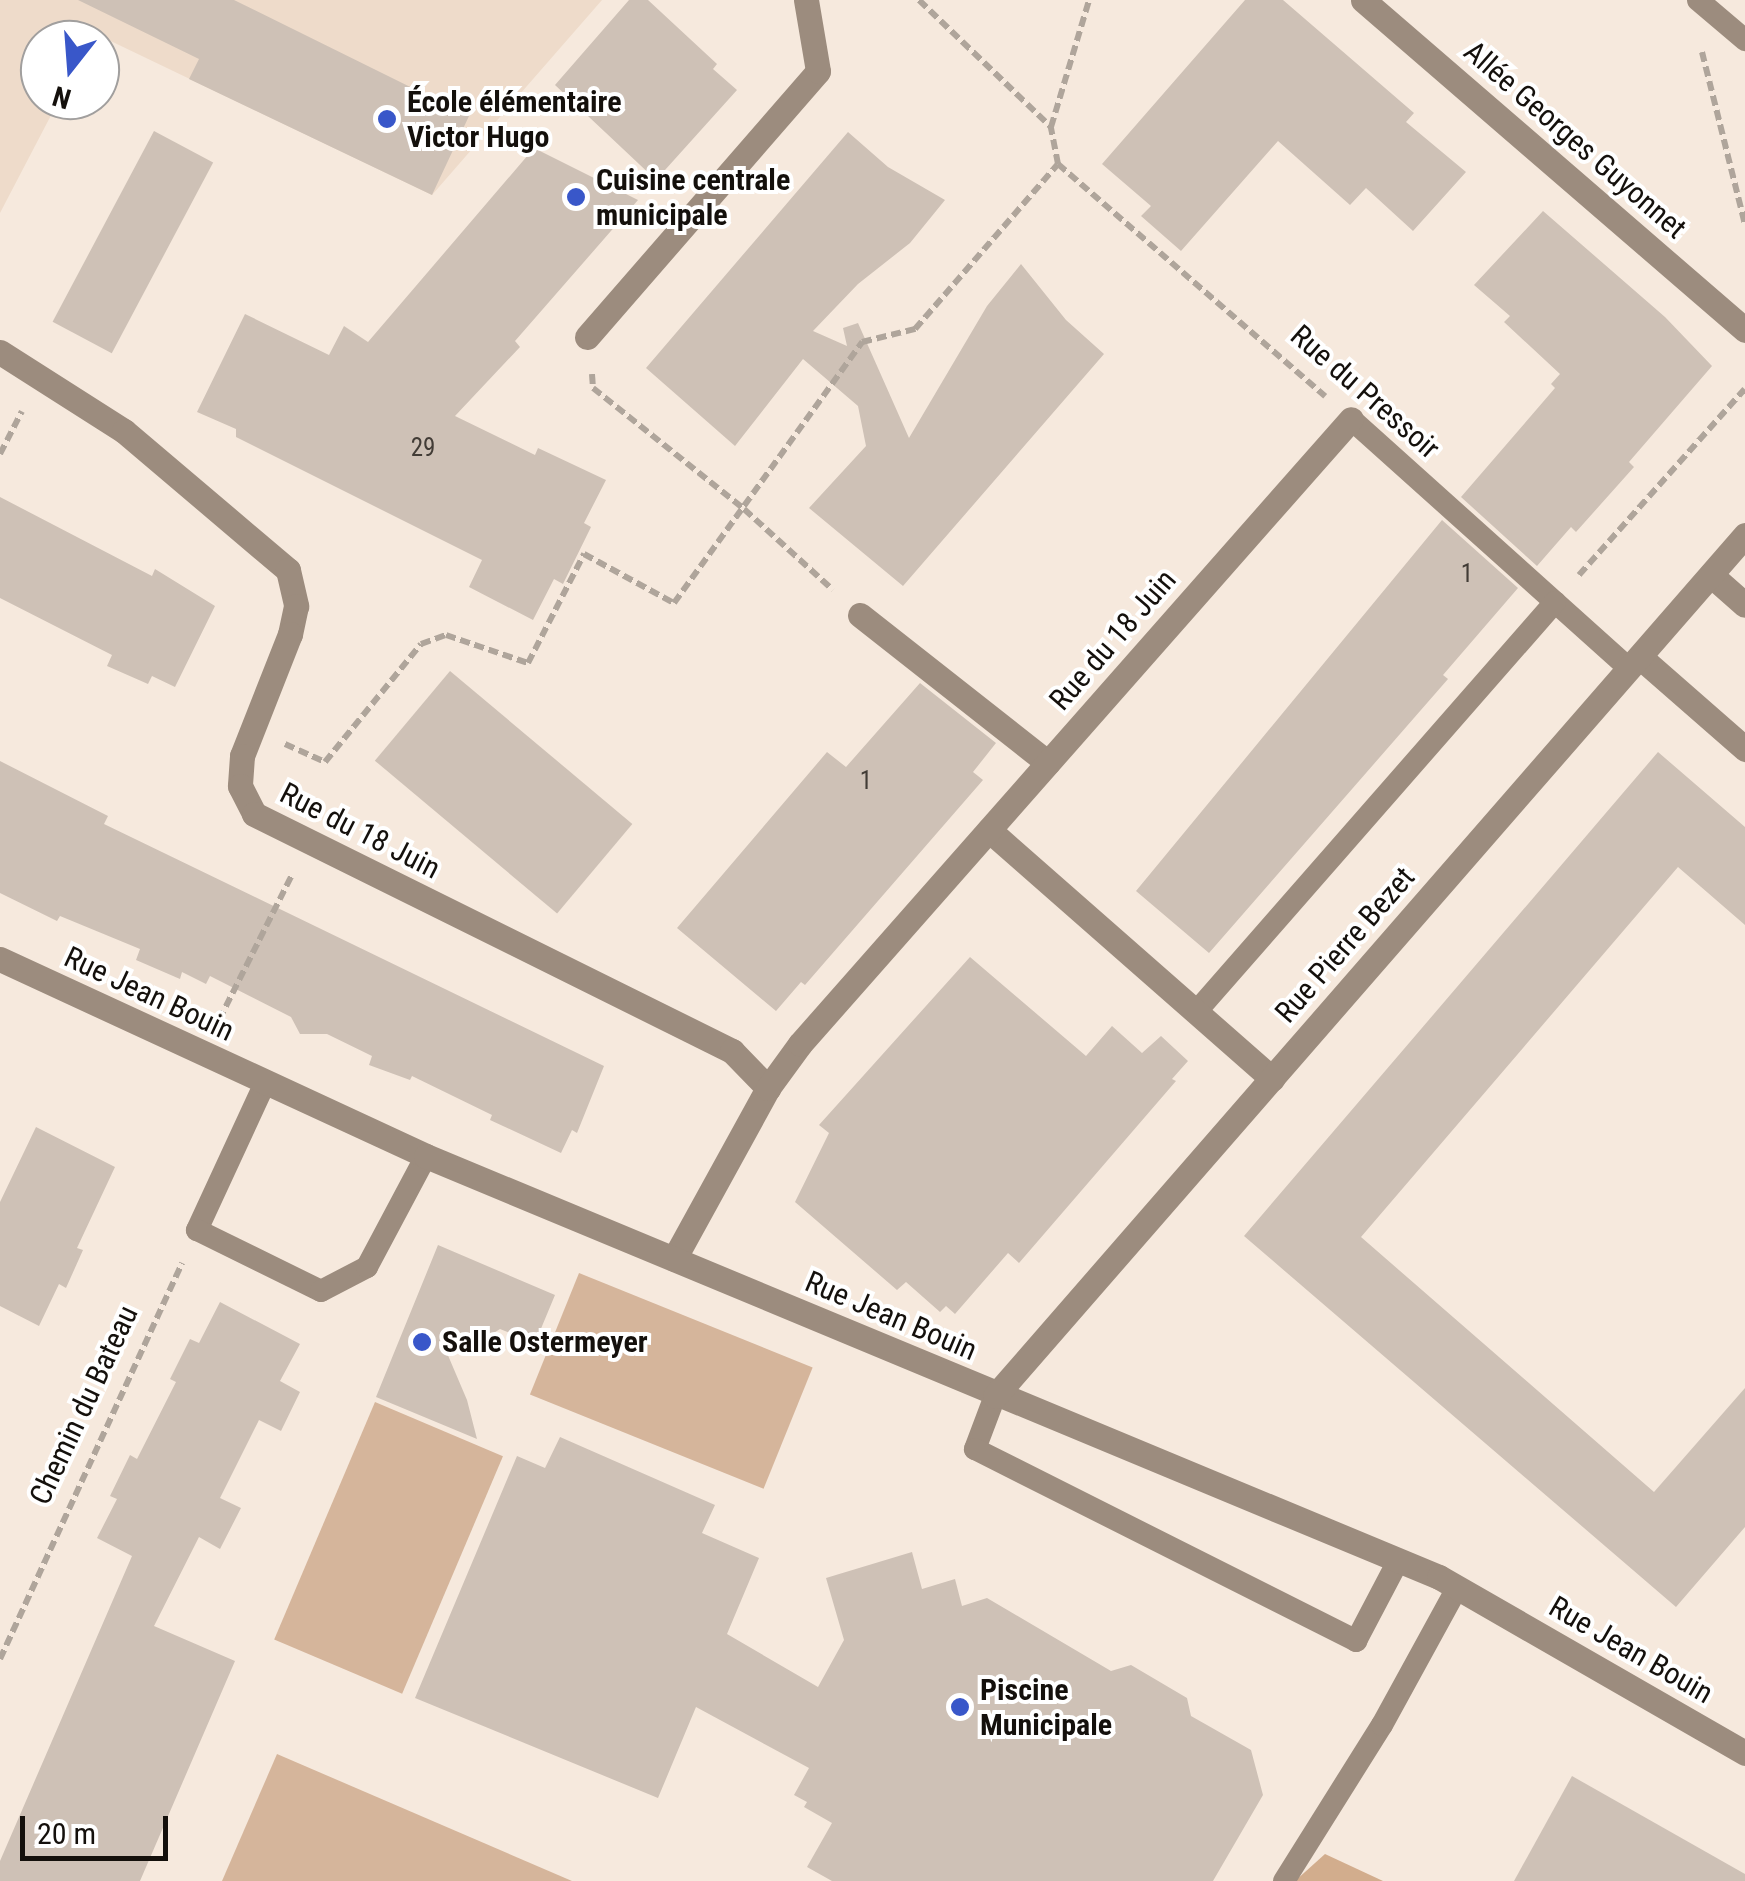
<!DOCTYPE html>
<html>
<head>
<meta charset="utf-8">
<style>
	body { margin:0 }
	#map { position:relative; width:1745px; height:1881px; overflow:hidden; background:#f6e9dd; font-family:"Roboto Condensed",sans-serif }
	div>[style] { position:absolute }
	.built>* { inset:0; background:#eedbca }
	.green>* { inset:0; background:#d5b59b; transform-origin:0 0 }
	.forest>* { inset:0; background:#d2ad8d }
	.building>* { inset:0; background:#cec1b6; transform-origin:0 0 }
	.path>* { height:6px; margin-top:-3px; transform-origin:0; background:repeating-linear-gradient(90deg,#afa59b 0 10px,transparent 0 15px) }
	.lane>* { height:22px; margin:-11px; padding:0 11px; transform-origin:11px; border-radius:11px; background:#9c8c7e }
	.street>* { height:25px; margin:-12.5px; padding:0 12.5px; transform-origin:12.5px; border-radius:12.5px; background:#9c8c7e }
	.dots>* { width:28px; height:28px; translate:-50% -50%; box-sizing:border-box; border:5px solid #fff; border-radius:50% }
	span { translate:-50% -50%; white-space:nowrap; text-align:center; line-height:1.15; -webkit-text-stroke:8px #fff; paint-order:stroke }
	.number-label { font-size:25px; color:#423c36 }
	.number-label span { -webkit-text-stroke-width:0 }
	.poi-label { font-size:30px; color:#14100c; font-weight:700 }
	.left { translate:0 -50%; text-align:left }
	.street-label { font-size:30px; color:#14100c }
	.north { position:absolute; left:20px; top:20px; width:100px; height:100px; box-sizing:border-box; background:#fff; border:2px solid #a19f9e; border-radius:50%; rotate:197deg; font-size:28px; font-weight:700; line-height:40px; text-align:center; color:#14100c }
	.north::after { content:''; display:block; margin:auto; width:35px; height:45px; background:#3957c9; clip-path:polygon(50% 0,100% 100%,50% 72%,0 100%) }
	.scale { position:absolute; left:20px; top:1816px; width:148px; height:45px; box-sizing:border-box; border:5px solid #14100c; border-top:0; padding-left:12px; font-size:30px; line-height:35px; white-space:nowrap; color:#14100c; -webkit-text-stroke:8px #fff; paint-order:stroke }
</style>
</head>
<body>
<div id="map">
	<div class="built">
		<div style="clip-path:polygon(0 0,602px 0,432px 195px,94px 33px,90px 40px,40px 40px,40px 100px,59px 100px,0 213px)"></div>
	</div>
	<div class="green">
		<div style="left:579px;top:1273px;width:252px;height:131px;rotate:22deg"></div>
		<div style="left:375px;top:1402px;width:139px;height:258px;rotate:23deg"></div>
		<div style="clip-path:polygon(277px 1754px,572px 1881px,222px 1881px)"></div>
	</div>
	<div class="forest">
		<div style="clip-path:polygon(1325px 1854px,1383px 1881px,1295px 1881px)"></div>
	</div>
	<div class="building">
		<div style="clip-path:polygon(78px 0,234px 0,469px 116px,432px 195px,189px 79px,199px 59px)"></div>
		<div style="clip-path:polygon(629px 0,648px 0,717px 64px,713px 69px,737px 90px,656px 180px,555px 85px)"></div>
		<div style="clip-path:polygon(1245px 0,1283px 0,1414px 113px,1406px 122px,1466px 172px,1413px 231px,1366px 188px,1350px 205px,1278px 141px,1181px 251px,1141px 216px,1151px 206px,1102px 164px)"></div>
		<div style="left:154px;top:131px;width:67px;height:216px;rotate:28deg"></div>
		<div style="clip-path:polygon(848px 132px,888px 167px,945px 200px,910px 243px,858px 284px,813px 331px,847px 346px,843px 328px,858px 323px,909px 438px,987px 306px,1021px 264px,1066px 320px,1104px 354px,903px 586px,809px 508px,866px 446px,858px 406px,803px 359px,735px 446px,646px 368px)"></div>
		<div style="clip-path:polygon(534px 148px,638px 200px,515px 341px,520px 347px,455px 416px,535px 455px,538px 448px,606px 480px,584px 523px,591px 527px,563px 584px,554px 579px,533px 620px,469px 587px,482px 560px,236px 437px,236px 429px,197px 412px,245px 314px,329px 355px,344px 326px,368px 342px)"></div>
		<div style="clip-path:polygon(1543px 211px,1665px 317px,1712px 366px,1629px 462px,1634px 467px,1576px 532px,1571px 527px,1537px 566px,1461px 497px,1555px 388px,1551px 384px,1560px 374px,1504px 322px,1510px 316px,1474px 285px)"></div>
		<div style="clip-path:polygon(0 497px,152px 576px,155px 569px,215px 606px,175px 687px,152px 676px,148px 684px,107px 666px,112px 655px,0 598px)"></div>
		<div style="clip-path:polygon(1442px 520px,1518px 588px,1443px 675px,1448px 679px,1209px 953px,1136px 891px)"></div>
		<div style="left:450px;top:671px;width:238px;height:117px;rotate:40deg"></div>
		<div style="clip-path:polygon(920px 683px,996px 743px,973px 772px,983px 780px,805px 985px,801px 982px,776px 1011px,677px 928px,827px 752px,846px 767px)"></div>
		<div style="clip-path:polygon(1658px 752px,1745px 827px,1745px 925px,1678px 867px,1361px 1237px,1654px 1492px,1745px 1388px,1745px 1527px,1676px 1607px,1244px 1236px)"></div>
		<div style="clip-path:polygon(0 761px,108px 816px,104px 824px,604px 1066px,577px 1133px,572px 1130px,561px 1153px,490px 1120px,492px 1115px,412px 1076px,410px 1080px,369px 1065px,372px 1056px,327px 1034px,300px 1034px,291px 1017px,210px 976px,206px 984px,182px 972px,180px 979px,136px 960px,140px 949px,60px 916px,57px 921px,0 893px)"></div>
		<div style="clip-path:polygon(970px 957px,1086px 1056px,1112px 1026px,1142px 1053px,1161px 1036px,1188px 1061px,1172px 1079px,1176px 1081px,1019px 1263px,1008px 1253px,955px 1314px,946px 1306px,940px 1312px,906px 1282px,897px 1290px,795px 1202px,829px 1133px,819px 1125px)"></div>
		<div style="clip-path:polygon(36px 1127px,115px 1167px,77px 1248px,83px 1250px,66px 1288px,59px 1284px,39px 1326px,0 1306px,0 1202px)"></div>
		<div style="clip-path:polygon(438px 1245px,555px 1295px,535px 1343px,500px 1329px,484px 1339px,444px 1346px,467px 1400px,477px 1439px,376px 1397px)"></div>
		<div style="clip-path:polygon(220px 1302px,300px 1344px,280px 1381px,300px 1392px,281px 1431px,259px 1420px,220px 1498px,241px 1508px,220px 1549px,199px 1537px,154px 1626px,235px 1661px,140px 1881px,0 1881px,0 1861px,132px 1556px,97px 1538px,117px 1499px,110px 1496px,130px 1455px,137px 1459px,176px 1382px,170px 1379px,190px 1339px,199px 1343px)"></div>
		<div style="clip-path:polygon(560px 1437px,715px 1505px,702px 1533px,759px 1558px,727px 1634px,818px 1687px,844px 1640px,826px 1578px,912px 1552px,922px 1589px,955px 1579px,962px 1606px,987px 1598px,1111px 1671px,1131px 1665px,1187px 1698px,1191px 1716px,1251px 1750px,1263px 1795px,1213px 1881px,832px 1881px,807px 1867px,832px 1823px,804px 1807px,807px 1802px,794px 1795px,809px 1768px,696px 1707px,658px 1798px,415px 1698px,517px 1456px,545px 1468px)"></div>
		<div style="clip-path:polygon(1572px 1776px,1745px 1874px,1745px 1881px,1514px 1881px)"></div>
	</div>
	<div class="path">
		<div style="left:919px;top:0;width:183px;rotate:43.9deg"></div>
		<div style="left:1702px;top:52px;width:178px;rotate:76deg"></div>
		<div style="left:1058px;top:164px;width:354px;rotate:41deg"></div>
		<div style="left:592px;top:374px;width:14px;rotate:86deg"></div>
		<div style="left:593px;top:388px;width:193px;rotate:38.7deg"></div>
		<div style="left:744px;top:509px;width:120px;rotate:42.3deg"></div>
		<div style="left:0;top:454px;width:48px;rotate:-62.9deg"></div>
		<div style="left:1579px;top:575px;width:249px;rotate:-48.3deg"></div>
		<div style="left:285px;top:744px;width:44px;rotate:24.2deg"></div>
		<div style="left:325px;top:762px;width:152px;rotate:-50.9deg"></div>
		<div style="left:421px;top:644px;width:27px;rotate:-20deg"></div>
		<div style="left:446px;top:635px;width:87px;rotate:18.9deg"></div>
		<div style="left:528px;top:663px;width:123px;rotate:-62.8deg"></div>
		<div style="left:584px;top:554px;width:102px;rotate:28.6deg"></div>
		<div style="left:674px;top:603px;width:322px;rotate:-54.2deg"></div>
		<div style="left:862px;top:342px;width:55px;rotate:-13.8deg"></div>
		<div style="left:915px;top:329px;width:218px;rotate:-49.1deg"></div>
		<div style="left:1058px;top:164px;width:38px;rotate:-101deg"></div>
		<div style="left:1051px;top:127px;width:133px;rotate:-73.3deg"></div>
		<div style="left:219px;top:1020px;width:162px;rotate:-63.3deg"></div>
		<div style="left:0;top:1659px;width:436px;rotate:-65.3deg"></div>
	</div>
	<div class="lane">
		<div style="left:1698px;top:0;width:62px;rotate:40.4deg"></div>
		<div style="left:1351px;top:419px;width:373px;rotate:41.9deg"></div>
		<div style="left:1196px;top:1012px;width:545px;rotate:-48.79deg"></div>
		<div style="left:264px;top:1085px;width:160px;rotate:114.8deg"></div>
		<div style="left:197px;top:1230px;width:138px;rotate:26.2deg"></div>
		<div style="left:321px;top:1291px;width:52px;rotate:-27.6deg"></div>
		<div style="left:367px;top:1267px;width:126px;rotate:-62deg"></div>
		<div style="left:995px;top:1396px;width:57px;rotate:110.7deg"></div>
		<div style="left:975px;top:1449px;width:427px;rotate:26.7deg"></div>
		<div style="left:1356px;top:1641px;width:90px;rotate:-62.3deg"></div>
		<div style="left:1284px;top:1881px;width:184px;rotate:-57.9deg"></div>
		<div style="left:1382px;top:1725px;width:156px;rotate:-61.3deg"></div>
	</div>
	<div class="street">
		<div style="left:1363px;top:0;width:505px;rotate:40.82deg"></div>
		<div style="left:587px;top:337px;width:352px;rotate:-49deg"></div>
		<div style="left:818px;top:71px;width:72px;rotate:-99.6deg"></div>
		<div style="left:0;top:352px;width:147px;rotate:32.5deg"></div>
		<div style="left:124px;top:431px;width:215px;rotate:40.3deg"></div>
		<div style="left:288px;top:570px;width:37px;rotate:77deg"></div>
		<div style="left:296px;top:606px;width:29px;rotate:102deg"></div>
		<div style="left:290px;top:634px;width:131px;rotate:111.5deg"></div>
		<div style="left:242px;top:756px;width:30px;rotate:94deg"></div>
		<div style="left:240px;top:786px;width:31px;rotate:63deg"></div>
		<div style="left:254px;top:814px;width:534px;rotate:26.37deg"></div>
		<div style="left:732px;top:1051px;width:52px;rotate:45.8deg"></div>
		<div style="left:768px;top:1088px;width:195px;rotate:118.8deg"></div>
		<div style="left:1711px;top:575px;width:45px;rotate:41.4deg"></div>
		<div style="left:860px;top:615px;width:239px;rotate:38.2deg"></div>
		<div style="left:1640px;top:657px;width:140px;rotate:41.2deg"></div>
		<div style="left:989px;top:830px;width:377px;rotate:41.3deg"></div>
		<div style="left:0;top:959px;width:469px;rotate:24.8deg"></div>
		<div style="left:426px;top:1156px;width:1097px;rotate:22.57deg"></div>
		<div style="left:1439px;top:1577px;width:353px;rotate:29.9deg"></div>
		<div style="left:768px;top:1088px;width:54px;rotate:-54deg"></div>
		<div style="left:800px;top:1044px;width:833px;rotate:-48.6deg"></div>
		<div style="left:995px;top:1396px;width:1142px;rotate:-48.94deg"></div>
	</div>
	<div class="dots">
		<div style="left:387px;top:119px;background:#3957c9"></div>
		<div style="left:576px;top:197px;background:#3957c9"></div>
		<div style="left:422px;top:1342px;background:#3957c9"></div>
		<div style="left:960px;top:1707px;background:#3957c9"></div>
	</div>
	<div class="number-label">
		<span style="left:423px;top:448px">29</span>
		<span style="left:1467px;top:574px">1</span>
		<span style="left:866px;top:781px">1</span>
	</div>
	<div class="poi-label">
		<span class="left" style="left:407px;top:119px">École élémentaire<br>Victor Hugo</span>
		<span class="left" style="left:596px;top:197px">Cuisine centrale<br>municipale</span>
		<span class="left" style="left:442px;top:1342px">Salle Ostermeyer</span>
		<span class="left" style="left:980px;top:1707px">Piscine<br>Municipale</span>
	</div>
	<div class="street-label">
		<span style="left:1575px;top:140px;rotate:41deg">Allée Georges Guyonnet</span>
		<span style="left:1365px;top:392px;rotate:41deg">Rue du Pressoir</span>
		<span style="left:1113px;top:640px;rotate:-49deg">Rue du 18 Juin</span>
		<span style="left:360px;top:831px;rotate:27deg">Rue du 18 Juin</span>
		<span style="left:1345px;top:945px;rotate:-49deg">Rue Pierre Bezet</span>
		<span style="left:149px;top:994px;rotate:25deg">Rue Jean Bouin</span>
		<span style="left:891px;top:1316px;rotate:23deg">Rue Jean Bouin</span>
		<span style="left:84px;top:1405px;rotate:-65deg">Chemin du Bateau</span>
		<span style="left:1631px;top:1650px;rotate:30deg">Rue Jean Bouin</span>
	</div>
	<div class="north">N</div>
	<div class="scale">20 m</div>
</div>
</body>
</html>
